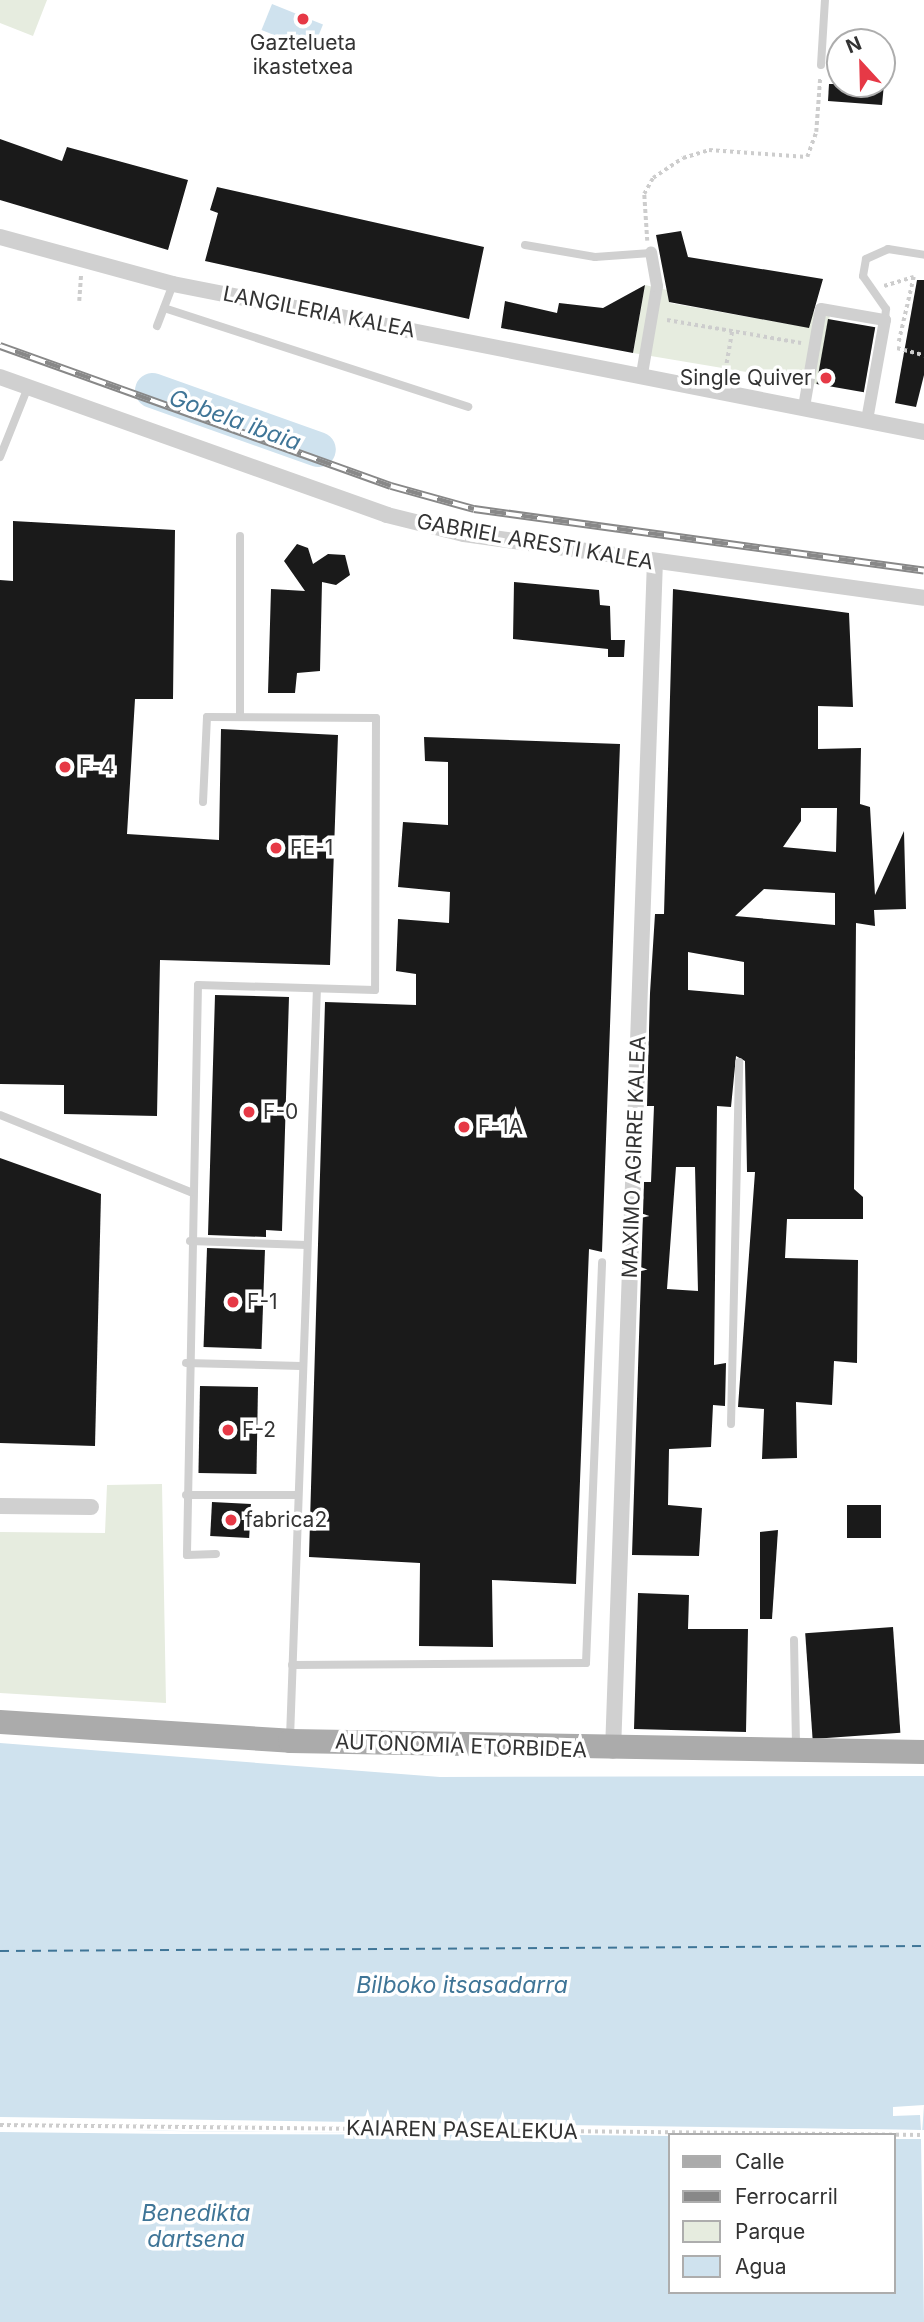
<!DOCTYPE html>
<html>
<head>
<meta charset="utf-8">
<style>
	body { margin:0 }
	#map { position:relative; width:924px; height:2322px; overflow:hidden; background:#fff; font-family:Inter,sans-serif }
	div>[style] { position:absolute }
	.green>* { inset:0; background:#e6ecdf }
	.water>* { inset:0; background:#cfe2ee; transform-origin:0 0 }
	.pier>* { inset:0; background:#fff }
	.river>* { height:35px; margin:-17.5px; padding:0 17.5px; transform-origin:17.5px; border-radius:17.5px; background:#cfe2ee }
	.ferry>* { height:2px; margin-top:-1px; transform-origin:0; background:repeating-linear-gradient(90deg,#3f7597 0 9px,transparent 0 16px) }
	.building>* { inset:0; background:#1a1a1a; transform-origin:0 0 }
	.path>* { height:3.5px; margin-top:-1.75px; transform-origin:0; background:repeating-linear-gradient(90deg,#cdcdcd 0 3.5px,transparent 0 7px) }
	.service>* { height:8px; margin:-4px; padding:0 4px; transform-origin:4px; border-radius:4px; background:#d0d0d0 }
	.pedestrian>* { height:12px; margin:-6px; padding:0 6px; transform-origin:6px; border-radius:6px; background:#d0d0d0 }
	.minor>* { height:16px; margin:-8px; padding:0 8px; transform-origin:8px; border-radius:8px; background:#d0d0d0 }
	.primary>* { height:24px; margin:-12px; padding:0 12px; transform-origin:12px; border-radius:12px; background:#ababab }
	.rail>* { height:8px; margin-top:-4px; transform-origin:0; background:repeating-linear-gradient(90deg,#fff 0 16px,#888 0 32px); box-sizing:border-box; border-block:2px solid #888 }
	.dots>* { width:19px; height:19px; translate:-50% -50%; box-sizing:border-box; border:4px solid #fff; border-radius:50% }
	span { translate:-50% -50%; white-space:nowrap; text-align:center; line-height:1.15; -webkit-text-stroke:7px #fff; paint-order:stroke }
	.poi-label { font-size:21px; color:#333 }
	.right { translate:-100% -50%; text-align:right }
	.left { translate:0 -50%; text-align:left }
	.street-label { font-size:21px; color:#333 }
	.water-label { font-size:23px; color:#3f7597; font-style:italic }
	.legend { position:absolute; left:668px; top:2133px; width:228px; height:161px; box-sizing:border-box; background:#fff; border:2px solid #adadad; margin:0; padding:9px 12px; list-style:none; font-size:21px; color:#333 }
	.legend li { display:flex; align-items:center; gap:14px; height:35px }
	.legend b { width:35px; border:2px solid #adadad }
	.north { position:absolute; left:826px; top:28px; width:70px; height:70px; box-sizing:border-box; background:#fff; border:2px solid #adadad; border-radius:50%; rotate:338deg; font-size:19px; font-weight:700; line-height:28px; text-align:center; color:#333 }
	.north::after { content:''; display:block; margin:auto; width:24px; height:32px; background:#e63946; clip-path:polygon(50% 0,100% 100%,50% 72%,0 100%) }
</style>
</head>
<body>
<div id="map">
	<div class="green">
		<div style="clip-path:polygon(0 0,47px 0,33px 36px,0 23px)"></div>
		<div style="clip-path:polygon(645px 285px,667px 290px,670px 303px,800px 326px,803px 311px,830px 315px,817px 384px,633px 353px)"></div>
		<div style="clip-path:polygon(162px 1484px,166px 1703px,0 1693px,0 1532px,105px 1533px,107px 1485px)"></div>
	</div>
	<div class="water">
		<div style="left:272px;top:4px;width:55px;height:28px;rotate:22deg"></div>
		<div style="clip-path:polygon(0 1743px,440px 1777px,924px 1776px,924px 2130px,0 2117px)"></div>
		<div style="clip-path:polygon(0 2129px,670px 2136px,670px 2292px,894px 2292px,894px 2139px,921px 2139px,924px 2322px,0 2322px)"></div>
	</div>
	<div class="pier">
		<div style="clip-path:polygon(924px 2105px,922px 2134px,0 2120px,921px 2130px,920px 2115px,893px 2116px,893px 2107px)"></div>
		<div style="clip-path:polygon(0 2126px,168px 2131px,673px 2135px,172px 2134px,0 2132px)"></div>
	</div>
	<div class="river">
		<div style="left:152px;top:390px;width:176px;rotate:19.6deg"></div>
	</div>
	<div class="ferry">
		<div style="left:0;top:1951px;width:924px;rotate:-0.31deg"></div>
	</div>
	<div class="building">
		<div style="clip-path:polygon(829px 84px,884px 84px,882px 105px,828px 101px)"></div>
		<div style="clip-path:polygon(0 139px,62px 161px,67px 147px,188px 180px,168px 250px,0 200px)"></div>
		<div style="clip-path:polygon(217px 187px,484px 247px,469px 319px,205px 261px,218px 213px,210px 210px)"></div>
		<div style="clip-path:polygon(681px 231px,688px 257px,823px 279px,809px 328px,669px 302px,656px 235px)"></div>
		<div style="clip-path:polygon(917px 280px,924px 280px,924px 375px,916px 407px,895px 403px)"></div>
		<div style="clip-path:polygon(645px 285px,633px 353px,501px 328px,505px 301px,557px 313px,559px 303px,603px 308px)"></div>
		<div style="left:828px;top:319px;width:48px;height:66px;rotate:10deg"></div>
		<div style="clip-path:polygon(13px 521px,175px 530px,173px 699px,135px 699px,127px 834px,219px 840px,221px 729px,338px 735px,330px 965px,160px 960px,157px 1116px,64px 1114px,64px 1085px,0 1084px,0 580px,13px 581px)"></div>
		<div style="clip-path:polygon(297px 544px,308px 548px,313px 564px,328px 554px,345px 555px,350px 575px,336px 585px,322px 582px,320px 671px,297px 673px,295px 693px,268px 693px,271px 589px,305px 591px,284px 561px)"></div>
		<div style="clip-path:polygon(514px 582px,599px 590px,600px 605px,610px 606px,611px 640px,625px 640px,624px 657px,608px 657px,608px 649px,513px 639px)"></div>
		<div style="clip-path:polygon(evenodd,673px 589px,849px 613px,853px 707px,818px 706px,818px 749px,861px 748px,860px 804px,870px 807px,875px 895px,904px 831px,906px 909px,874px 910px,875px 926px,856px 923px,854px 1189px,863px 1197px,863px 1219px,787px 1219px,785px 1258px,858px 1260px,857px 1363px,834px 1361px,832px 1405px,796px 1402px,797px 1458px,762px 1459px,764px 1409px,738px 1407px,755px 1172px,747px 1172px,745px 1061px,736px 1056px,731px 1107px,717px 1106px,714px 1365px,726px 1363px,725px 1406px,713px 1405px,711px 1447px,669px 1449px,668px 1505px,702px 1508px,699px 1556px,632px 1555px,644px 1182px,651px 1182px,654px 1106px,647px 1106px,650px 993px,655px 914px,664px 914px,673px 589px,801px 808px,837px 808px,836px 852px,783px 847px,801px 821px,801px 808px,673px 589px,764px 889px,835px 893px,835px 925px,735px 916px,764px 889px,673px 589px,688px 952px,744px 962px,744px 995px,688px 990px,688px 952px,673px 589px,676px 1167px,695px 1167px,698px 1291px,667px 1289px,676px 1167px)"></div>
		<div style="clip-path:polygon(424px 737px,620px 744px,602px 1252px,589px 1249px,576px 1584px,492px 1580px,493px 1647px,419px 1646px,420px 1563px,309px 1557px,325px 1002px,416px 1005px,416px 974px,396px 971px,398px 919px,449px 923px,450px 892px,398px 887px,403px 822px,448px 825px,448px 762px,425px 761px)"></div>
		<div style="clip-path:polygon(215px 995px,289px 997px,282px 1231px,266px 1230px,266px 1237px,208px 1235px)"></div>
		<div style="clip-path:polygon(0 1158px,101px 1194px,95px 1446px,0 1443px)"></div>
		<div style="left:207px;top:1248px;width:58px;height:99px;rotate:2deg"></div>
		<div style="left:200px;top:1386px;width:58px;height:87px;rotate:1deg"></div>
		<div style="left:212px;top:1502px;width:39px;height:34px;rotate:3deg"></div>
		<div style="left:847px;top:1505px;width:34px;height:33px"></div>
		<div style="clip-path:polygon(778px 1530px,772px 1619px,760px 1619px,760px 1532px)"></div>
		<div style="clip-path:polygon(638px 1593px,689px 1595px,688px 1629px,748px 1629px,746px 1732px,634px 1729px)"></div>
		<div style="left:893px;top:1627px;width:106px;height:88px;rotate:86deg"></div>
	</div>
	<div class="path">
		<div style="left:647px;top:241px;width:47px;rotate:-93.7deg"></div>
		<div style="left:644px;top:194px;width:18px;rotate:-61deg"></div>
		<div style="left:653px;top:178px;width:36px;rotate:-34deg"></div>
		<div style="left:683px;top:158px;width:27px;rotate:-17deg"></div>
		<div style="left:709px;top:150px;width:98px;rotate:4.1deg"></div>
		<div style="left:807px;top:157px;width:27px;rotate:-70deg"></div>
		<div style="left:816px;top:132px;width:55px;rotate:-85.8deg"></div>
		<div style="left:884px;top:286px;width:31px;rotate:-17deg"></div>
		<div style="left:914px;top:277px;width:67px;rotate:103deg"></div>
		<div style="left:79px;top:301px;width:26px;rotate:-86deg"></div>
		<div style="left:667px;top:320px;width:136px;rotate:9.7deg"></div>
		<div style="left:897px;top:348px;width:28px;rotate:15deg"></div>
		<div style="left:724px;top:377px;width:47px;rotate:-80.1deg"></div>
		<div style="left:0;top:2125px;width:924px;rotate:0.62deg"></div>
	</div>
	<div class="service">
		<div style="left:821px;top:65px;width:65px;rotate:-86.5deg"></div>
		<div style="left:525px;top:245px;width:71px;rotate:9.7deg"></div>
		<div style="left:595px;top:257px;width:56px;rotate:-4.1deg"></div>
		<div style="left:164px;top:308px;width:320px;rotate:18deg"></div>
		<div style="left:885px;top:320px;width:11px;rotate:-85deg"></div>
		<div style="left:886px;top:309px;width:40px;rotate:-124.9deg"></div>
		<div style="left:863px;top:276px;width:17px;rotate:-80deg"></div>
		<div style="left:866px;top:259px;width:24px;rotate:-24deg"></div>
		<div style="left:888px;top:249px;width:36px;rotate:9deg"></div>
		<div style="left:157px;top:326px;width:45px;rotate:-69.1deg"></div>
		<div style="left:0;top:457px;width:75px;rotate:-68.2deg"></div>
		<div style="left:240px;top:536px;width:181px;rotate:90deg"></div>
		<div style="left:203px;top:802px;width:85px;rotate:-87.3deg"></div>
		<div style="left:207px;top:717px;width:169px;rotate:0.3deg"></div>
		<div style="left:376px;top:718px;width:272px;rotate:90.2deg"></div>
		<div style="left:375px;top:990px;width:177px;rotate:-178.4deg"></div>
		<div style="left:198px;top:985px;width:570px;rotate:91.11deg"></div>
		<div style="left:187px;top:1555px;width:29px;rotate:-2deg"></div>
		<div style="left:0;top:1115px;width:206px;rotate:22deg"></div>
		<div style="left:190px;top:1241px;width:117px;rotate:2deg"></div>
		<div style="left:186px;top:1363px;width:115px;rotate:1.5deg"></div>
		<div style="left:731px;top:1424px;width:362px;rotate:-88.7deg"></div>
		<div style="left:186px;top:1495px;width:110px"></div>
		<div style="left:794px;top:1640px;width:107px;rotate:88.9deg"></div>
		<div style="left:292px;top:1665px;width:294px;rotate:-0.4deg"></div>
		<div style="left:586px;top:1663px;width:401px;rotate:-87.7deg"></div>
		<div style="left:290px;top:1738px;width:749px;rotate:-87.94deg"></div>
	</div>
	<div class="pedestrian">
		<div style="left:642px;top:374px;width:89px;rotate:-80.3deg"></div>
		<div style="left:657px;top:286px;width:34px;rotate:-100deg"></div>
		<div style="left:804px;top:407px;width:99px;rotate:-80.2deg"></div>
		<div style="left:821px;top:309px;width:65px;rotate:9.8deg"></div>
		<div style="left:885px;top:320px;width:102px;rotate:100.2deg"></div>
	</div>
	<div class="minor">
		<div style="left:0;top:237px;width:179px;rotate:15.2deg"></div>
		<div style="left:173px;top:284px;width:765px;rotate:11.15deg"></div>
		<div style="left:0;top:377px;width:411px;rotate:19.6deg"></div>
		<div style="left:387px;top:515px;width:79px;rotate:13.9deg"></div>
		<div style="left:464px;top:534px;width:464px;rotate:7.9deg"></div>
		<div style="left:0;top:1506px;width:91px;rotate:0.6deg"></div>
		<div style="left:613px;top:1751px;width:1189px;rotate:-87.98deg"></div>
	</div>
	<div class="primary">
		<div style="left:0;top:1722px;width:291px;rotate:3.7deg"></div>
		<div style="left:290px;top:1741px;width:634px;rotate:0.99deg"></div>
	</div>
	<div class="rail">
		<div style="left:0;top:346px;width:415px;rotate:19.7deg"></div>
		<div style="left:391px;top:486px;width:86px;rotate:15.5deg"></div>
		<div style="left:474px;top:509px;width:454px;rotate:7.8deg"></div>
	</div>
	<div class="dots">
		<div style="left:303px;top:19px;background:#e63946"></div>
		<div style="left:826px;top:378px;background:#e63946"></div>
		<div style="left:65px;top:767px;background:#e63946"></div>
		<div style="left:276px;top:848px;background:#e63946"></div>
		<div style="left:249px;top:1112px;background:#e63946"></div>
		<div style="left:464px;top:1127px;background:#e63946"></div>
		<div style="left:233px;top:1302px;background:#e63946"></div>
		<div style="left:228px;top:1430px;background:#e63946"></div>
		<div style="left:231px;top:1520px;background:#e63946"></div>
	</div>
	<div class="poi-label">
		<span style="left:303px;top:55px">Gaztelueta<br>ikastetxea</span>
		<span class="right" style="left:812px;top:378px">Single Quiver</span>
		<span class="left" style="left:79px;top:767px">F-4</span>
		<span class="left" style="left:290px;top:848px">FE-1</span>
		<span class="left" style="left:263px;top:1112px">F-0</span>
		<span class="left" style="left:478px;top:1127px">F-1A</span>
		<span class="left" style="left:247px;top:1302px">F-1</span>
		<span class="left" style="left:242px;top:1430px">F-2</span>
		<span class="left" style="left:245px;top:1520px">fabrica2</span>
	</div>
	<div class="street-label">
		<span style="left:319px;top:312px;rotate:11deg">LANGILERIA KALEA</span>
		<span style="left:535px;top:542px;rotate:10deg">GABRIEL ARESTI KALEA</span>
		<span style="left:634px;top:1157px;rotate:-88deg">MAXIMO AGIRRE KALEA</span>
		<span style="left:461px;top:1746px;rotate:2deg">AUTONOMIA ETORBIDEA</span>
		<span style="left:462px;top:2130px;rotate:1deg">KAIAREN PASEALEKUA</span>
	</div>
	<div class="water-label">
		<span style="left:235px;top:420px;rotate:20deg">Gobela ibaia</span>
		<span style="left:462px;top:1985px">Bilboko itsasadarra</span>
		<span style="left:196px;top:2226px">Benedikta<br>dartsena</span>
	</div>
	<ul class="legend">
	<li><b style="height:9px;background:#ababab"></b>Calle</li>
	<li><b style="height:9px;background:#888"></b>Ferrocarril</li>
	<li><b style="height:19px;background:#e6ecdf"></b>Parque</li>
	<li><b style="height:19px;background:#cfe2ee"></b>Agua</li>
	</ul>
	<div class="north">N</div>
</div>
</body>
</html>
